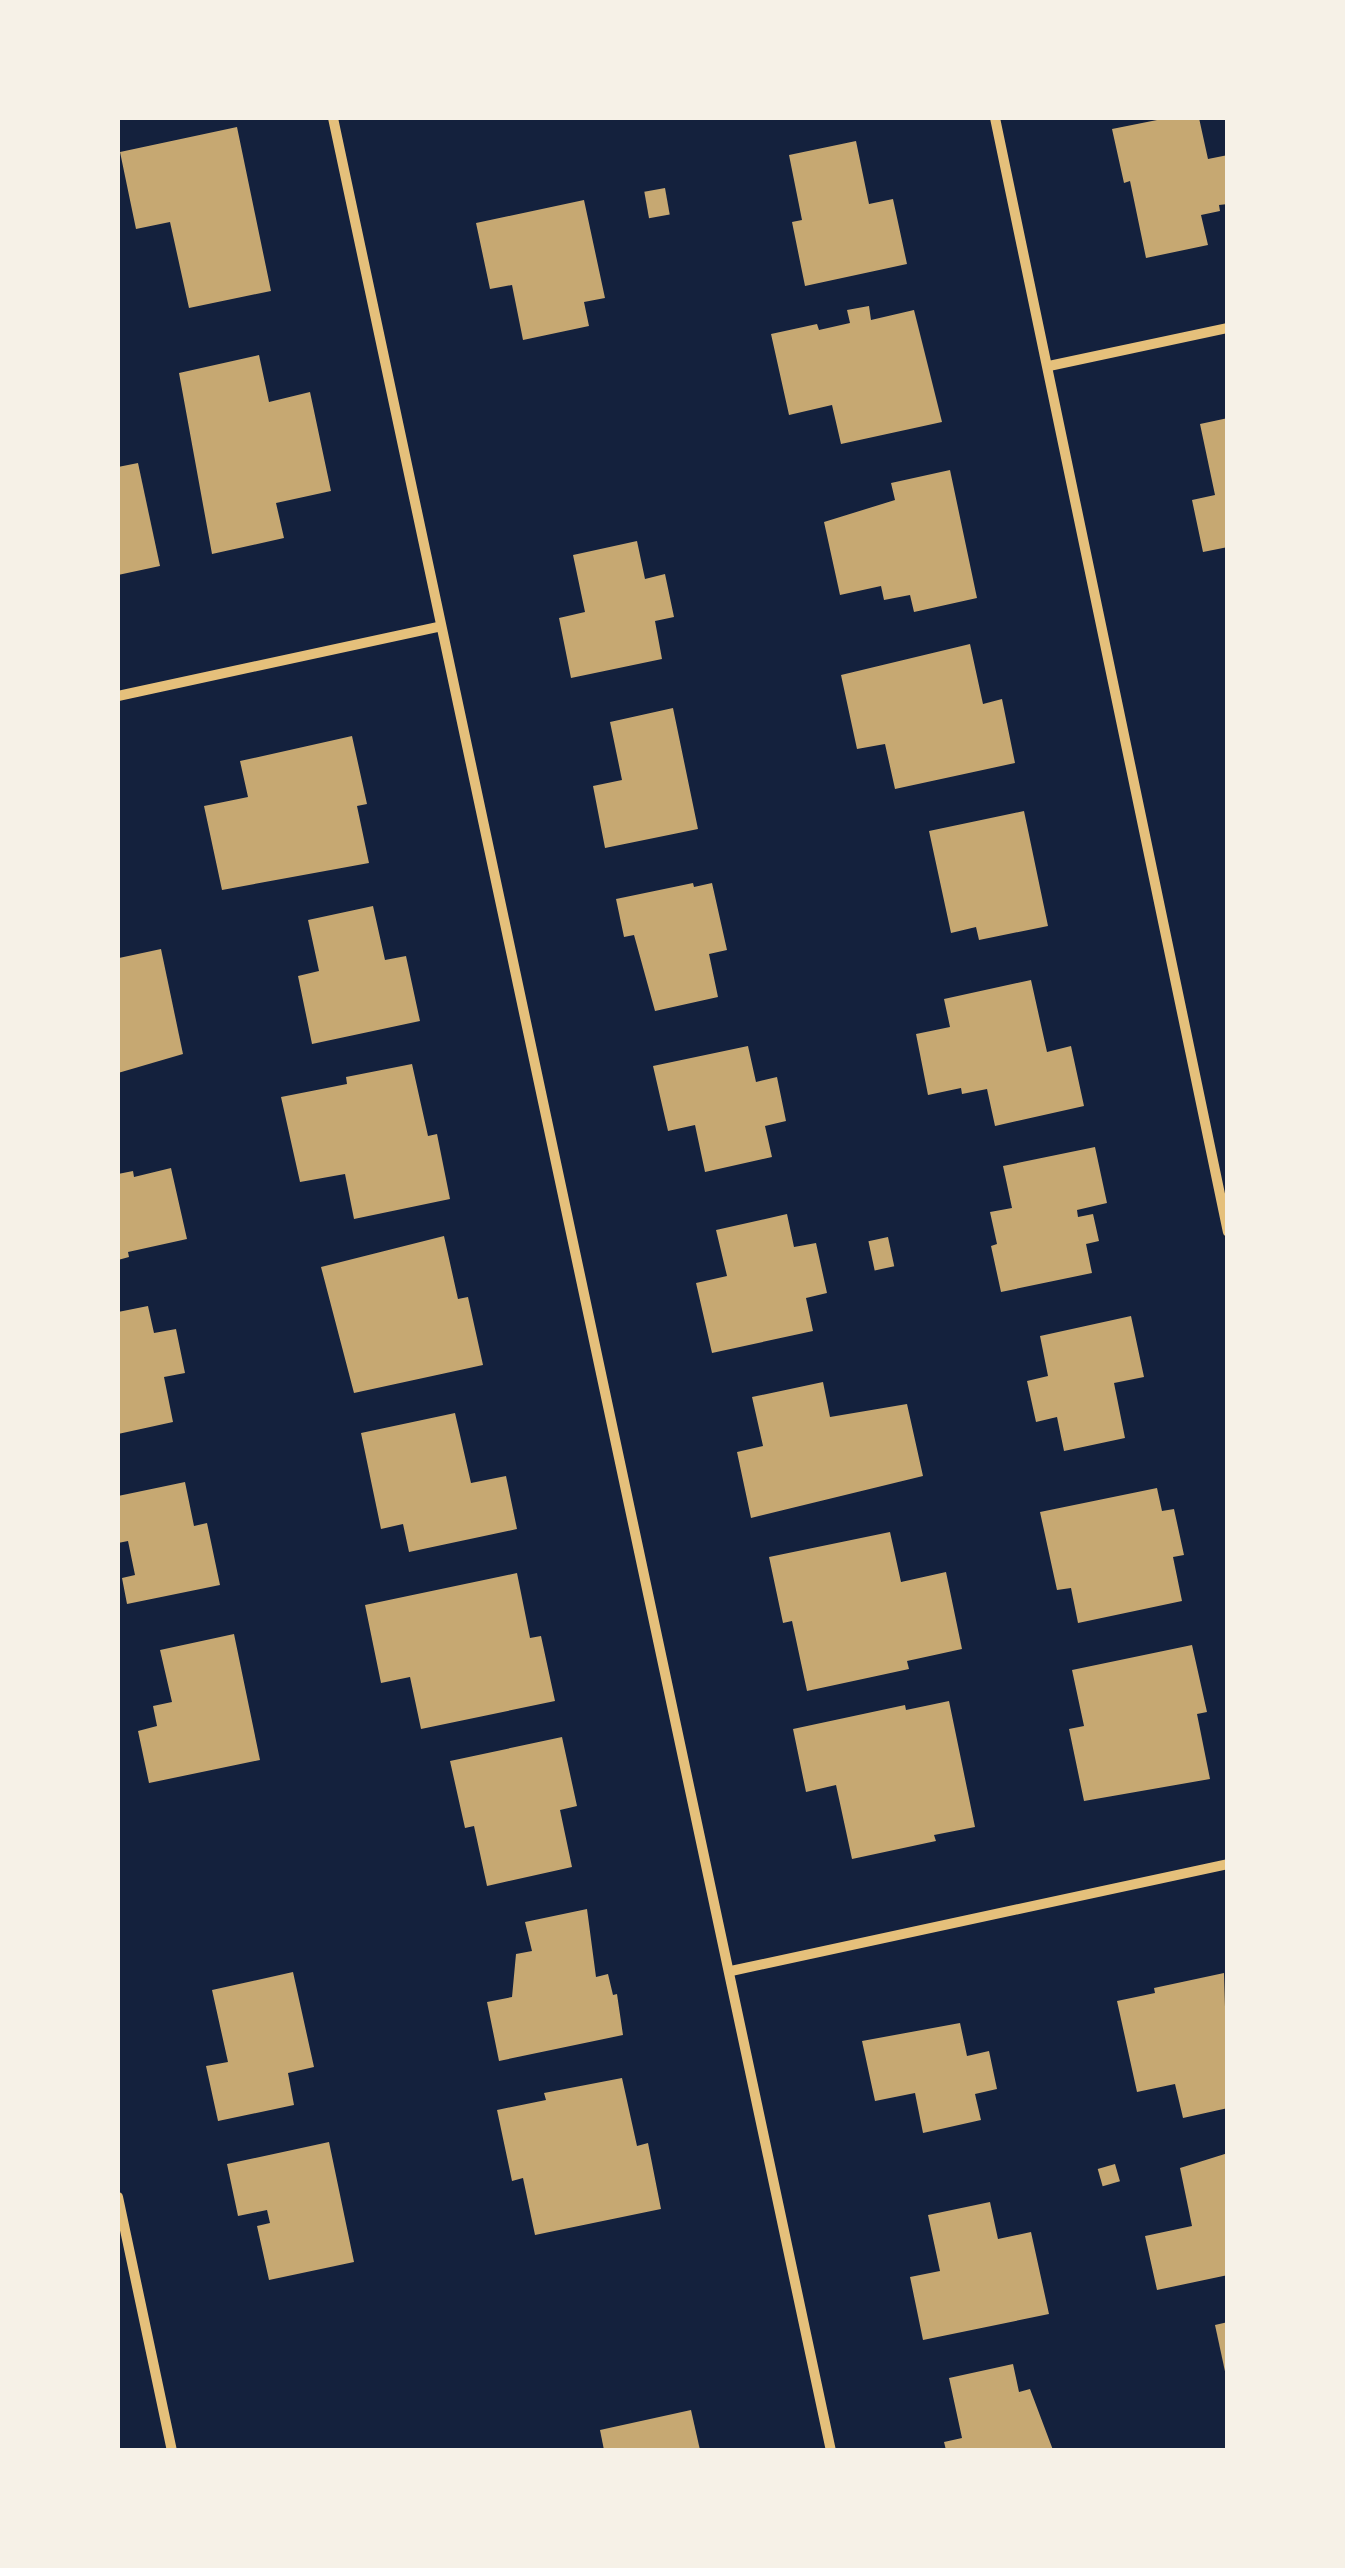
<!DOCTYPE html>
<html>
<head>
<meta charset="utf-8">
<style>
	body { margin:0 }
	#map { position:relative; width:1345px; height:2568px; overflow:hidden; background:#14213d; font-family:Rubik,sans-serif }
	div>[style] { position:absolute }
	.building>* { inset:0; background:#c6a872; transform-origin:0 0 }
	.minor>* { height:10px; margin:-5px; padding:0 5px; transform-origin:5px; border-radius:5px; background:#e5c07b }
	span { translate:-50% -50%; white-space:nowrap; text-align:center; line-height:1.15; -webkit-text-stroke:10px #f6f1e7; paint-order:stroke }
	.frame { position:absolute; inset:0; border:120px solid #f6f1e7; pointer-events:none }
</style>
</head>
<body>
<div id="map">
	<div class="building">
		<div style="clip-path:polygon(1167px 118px,1199px 118px,1208px 159px,1228px 155px,1228px 204px,1219px 205px,1220px 211px,1201px 215px,1208px 245px,1146px 258px,1130px 181px,1124px 183px,1112px 129px)"></div>
		<div style="clip-path:polygon(237px 127px,271px 291px,189px 308px,170px 222px,136px 229px,120px 152px)"></div>
		<div style="clip-path:polygon(856px 141px,869px 204px,893px 199px,907px 264px,805px 286px,792px 222px,802px 220px,789px 155px)"></div>
		<div style="left:665px;top:188px;width:27px;height:21px;rotate:80deg"></div>
		<div style="clip-path:polygon(584px 200px,605px 298px,584px 302px,589px 326px,523px 340px,512px 285px,490px 289px,476px 223px)"></div>
		<div style="clip-path:polygon(869px 306px,871px 320px,914px 310px,942px 422px,841px 444px,832px 405px,789px 415px,771px 334px,817px 324px,819px 330px,850px 323px,847px 310px)"></div>
		<div style="clip-path:polygon(259px 355px,269px 402px,310px 392px,331px 491px,276px 503px,284px 538px,212px 554px,179px 373px)"></div>
		<div style="clip-path:polygon(1228px 418px,1228px 547px,1203px 552px,1192px 500px,1215px 495px,1200px 424px)"></div>
		<div style="clip-path:polygon(138px 463px,160px 566px,118px 575px,118px 467px)"></div>
		<div style="clip-path:polygon(950px 470px,977px 598px,914px 612px,910px 595px,884px 600px,881px 586px,840px 595px,824px 522px,895px 500px,891px 483px)"></div>
		<div style="clip-path:polygon(637px 541px,645px 579px,665px 574px,674px 617px,655px 621px,662px 659px,571px 678px,559px 618px,585px 612px,573px 555px)"></div>
		<div style="clip-path:polygon(970px 644px,983px 704px,1002px 699px,1015px 763px,895px 789px,885px 744px,857px 749px,841px 675px)"></div>
		<div style="clip-path:polygon(673px 708px,698px 829px,605px 848px,593px 786px,622px 780px,610px 722px)"></div>
		<div style="clip-path:polygon(352px 736px,367px 804px,357px 806px,369px 863px,222px 890px,204px 806px,248px 797px,240px 761px)"></div>
		<div style="clip-path:polygon(1024px 811px,1048px 926px,979px 940px,976px 927px,951px 933px,929px 831px)"></div>
		<div style="clip-path:polygon(693px 883px,694px 887px,712px 883px,727px 950px,709px 954px,718px 997px,655px 1011px,634px 935px,624px 937px,616px 899px)"></div>
		<div style="clip-path:polygon(373px 906px,385px 960px,406px 956px,420px 1021px,312px 1044px,298px 976px,319px 971px,308px 920px)"></div>
		<div style="clip-path:polygon(161px 949px,183px 1054px,118px 1073px,119px 958px)"></div>
		<div style="clip-path:polygon(1031px 980px,1047px 1052px,1071px 1046px,1084px 1106px,995px 1126px,987px 1089px,962px 1094px,961px 1088px,928px 1095px,916px 1034px,950px 1027px,944px 999px)"></div>
		<div style="clip-path:polygon(748px 1046px,756px 1082px,777px 1077px,786px 1121px,765px 1126px,772px 1157px,705px 1172px,695px 1125px,668px 1131px,653px 1066px)"></div>
		<div style="clip-path:polygon(412px 1064px,428px 1136px,437px 1134px,450px 1199px,354px 1219px,345px 1174px,300px 1182px,281px 1097px,347px 1084px,346px 1077px)"></div>
		<div style="clip-path:polygon(1095px 1147px,1107px 1203px,1077px 1210px,1078px 1217px,1093px 1214px,1099px 1241px,1086px 1244px,1092px 1273px,1001px 1292px,991px 1246px,997px 1244px,990px 1212px,1012px 1208px,1003px 1166px)"></div>
		<div style="clip-path:polygon(171px 1168px,187px 1239px,128px 1252px,129px 1257px,118px 1260px,118px 1174px,133px 1171px,134px 1177px)"></div>
		<div style="clip-path:polygon(787px 1214px,794px 1247px,816px 1243px,827px 1293px,806px 1298px,813px 1331px,712px 1353px,696px 1283px,727px 1276px,716px 1230px)"></div>
		<div style="clip-path:polygon(444px 1236px,458px 1299px,468px 1297px,483px 1365px,354px 1393px,321px 1267px)"></div>
		<div style="left:888px;top:1237px;width:30px;height:20px;rotate:78deg"></div>
		<div style="clip-path:polygon(148px 1306px,154px 1333px,176px 1329px,185px 1373px,164px 1377px,173px 1422px,118px 1434px,118px 1312px)"></div>
		<div style="clip-path:polygon(1131px 1316px,1144px 1377px,1114px 1383px,1125px 1438px,1064px 1451px,1057px 1417px,1036px 1422px,1027px 1381px,1048px 1376px,1040px 1336px)"></div>
		<div style="clip-path:polygon(823px 1382px,830px 1417px,907px 1404px,923px 1476px,751px 1518px,737px 1452px,763px 1446px,752px 1397px)"></div>
		<div style="clip-path:polygon(455px 1413px,471px 1483px,506px 1476px,517px 1529px,409px 1552px,403px 1524px,381px 1529px,361px 1433px)"></div>
		<div style="clip-path:polygon(185px 1482px,194px 1526px,207px 1523px,220px 1585px,127px 1604px,122px 1578px,135px 1575px,128px 1541px,118px 1543px,118px 1496px)"></div>
		<div style="clip-path:polygon(1157px 1488px,1162px 1511px,1174px 1509px,1184px 1555px,1173px 1557px,1182px 1601px,1078px 1623px,1071px 1588px,1057px 1590px,1040px 1512px)"></div>
		<div style="clip-path:polygon(890px 1532px,901px 1582px,946px 1572px,962px 1649px,907px 1661px,909px 1669px,807px 1691px,792px 1621px,783px 1623px,769px 1557px)"></div>
		<div style="clip-path:polygon(517px 1573px,530px 1638px,541px 1636px,555px 1701px,421px 1729px,410px 1677px,381px 1683px,365px 1605px)"></div>
		<div style="clip-path:polygon(234px 1634px,260px 1760px,149px 1783px,138px 1731px,157px 1726px,153px 1706px,172px 1702px,160px 1650px)"></div>
		<div style="clip-path:polygon(1192px 1645px,1207px 1712px,1197px 1714px,1210px 1779px,1084px 1801px,1069px 1729px,1084px 1726px,1072px 1670px)"></div>
		<div style="clip-path:polygon(949px 1701px,975px 1827px,934px 1835px,936px 1841px,852px 1859px,836px 1785px,806px 1792px,793px 1729px,905px 1705px,906px 1710px)"></div>
		<div style="clip-path:polygon(562px 1737px,577px 1806px,560px 1810px,572px 1867px,487px 1886px,474px 1826px,465px 1828px,450px 1761px)"></div>
		<div style="clip-path:polygon(587px 1909px,596px 1977px,608px 1974px,613px 1995px,617px 1994px,623px 2035px,499px 2061px,487px 2002px,512px 1997px,516px 1954px,532px 1951px,525px 1922px)"></div>
		<div style="clip-path:polygon(293px 1972px,314px 2067px,288px 2073px,294px 2105px,218px 2121px,206px 2066px,228px 2062px,212px 1990px)"></div>
		<div style="clip-path:polygon(1224px 1973px,1228px 2108px,1183px 2118px,1175px 2084px,1137px 2092px,1117px 2001px,1155px 1993px,1154px 1988px)"></div>
		<div style="clip-path:polygon(960px 2023px,967px 2056px,989px 2051px,997px 2089px,975px 2094px,981px 2120px,923px 2133px,915px 2093px,875px 2101px,862px 2041px)"></div>
		<div style="clip-path:polygon(622px 2078px,637px 2146px,648px 2143px,661px 2209px,535px 2235px,523px 2178px,512px 2181px,497px 2110px,546px 2100px,544px 2093px)"></div>
		<div style="clip-path:polygon(329px 2142px,354px 2262px,269px 2280px,257px 2226px,270px 2223px,267px 2210px,238px 2216px,227px 2164px)"></div>
		<div style="clip-path:polygon(1228px 2153px,1228px 2275px,1157px 2290px,1145px 2236px,1192px 2226px,1180px 2168px)"></div>
		<div style="left:1115px;top:2164px;width:18px;height:18px;rotate:74deg"></div>
		<div style="clip-path:polygon(990px 2202px,998px 2239px,1031px 2232px,1049px 2314px,923px 2340px,910px 2277px,940px 2271px,928px 2215px)"></div>
		<div style="clip-path:polygon(1228px 2322px,1228px 2376px,1226px 2376px,1215px 2325px)"></div>
		<div style="clip-path:polygon(1013px 2364px,1019px 2392px,1030px 2389px,1053px 2450px,946px 2450px,944px 2442px,962px 2438px,949px 2378px)"></div>
		<div style="clip-path:polygon(691px 2410px,700px 2450px,604px 2450px,600px 2430px)"></div>
	</div>
	<div class="minor">
		<div style="left:333px;top:118px;width:2385px;rotate:77.95deg"></div>
		<div style="left:995px;top:118px;width:1138px;rotate:78.19deg"></div>
		<div style="left:1049px;top:366px;width:183px;rotate:-12deg"></div>
		<div style="left:118px;top:696px;width:330px;rotate:-12.2deg"></div>
		<div style="left:731px;top:1971px;width:508px;rotate:-12.15deg"></div>
		<div style="left:118px;top:2197px;width:259px;rotate:78deg"></div>
	</div>
	<div class="frame"></div>
</div>
</body>
</html>
